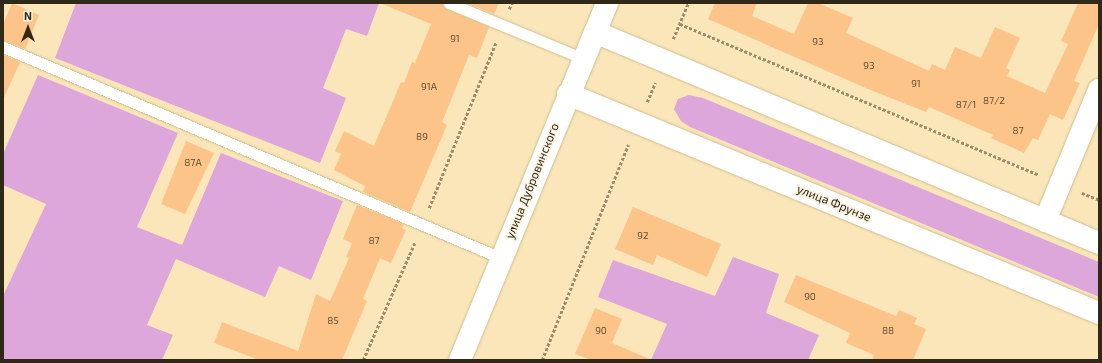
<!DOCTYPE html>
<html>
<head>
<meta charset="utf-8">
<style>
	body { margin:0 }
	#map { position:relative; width:1102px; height:363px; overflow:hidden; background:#fae6b8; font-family:"Exo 2",sans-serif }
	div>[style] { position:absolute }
	.green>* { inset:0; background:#dda7db }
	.building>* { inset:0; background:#fcc488 }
	.path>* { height:2.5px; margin-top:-1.25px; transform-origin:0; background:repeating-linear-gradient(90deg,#9b8c6c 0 3px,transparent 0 5px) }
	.roads { filter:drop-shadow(0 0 1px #cfbd90) drop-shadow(0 0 1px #cfbd90) }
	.lane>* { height:11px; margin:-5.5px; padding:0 5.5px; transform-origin:5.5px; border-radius:5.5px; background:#fff }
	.street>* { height:22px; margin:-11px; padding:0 11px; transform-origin:11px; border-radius:11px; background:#fff }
	.primary>* { height:22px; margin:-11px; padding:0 11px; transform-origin:11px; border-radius:11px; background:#fff }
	span { translate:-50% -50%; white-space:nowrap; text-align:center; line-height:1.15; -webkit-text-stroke:3.5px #fcf4e2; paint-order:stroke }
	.number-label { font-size:10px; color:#645034 }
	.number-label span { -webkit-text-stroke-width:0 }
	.street-label { font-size:12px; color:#312918 }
	.frame { position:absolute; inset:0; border:4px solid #312918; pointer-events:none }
	.north { position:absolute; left:8px; top:8px; width:40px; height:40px; -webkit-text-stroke:3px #fcf4e2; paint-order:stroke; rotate:0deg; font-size:11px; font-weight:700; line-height:16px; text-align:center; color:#312918 }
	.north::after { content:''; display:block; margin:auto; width:14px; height:18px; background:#312918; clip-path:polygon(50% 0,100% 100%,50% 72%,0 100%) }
</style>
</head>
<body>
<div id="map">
	<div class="green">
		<div style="clip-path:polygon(76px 3px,379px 3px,367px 36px,346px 29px,323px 88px,346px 98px,320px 163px,55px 58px)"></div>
		<div style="clip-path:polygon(38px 75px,178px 133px,137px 227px,182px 245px,221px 153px,343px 201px,311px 280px,279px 266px,265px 297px,176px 259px,147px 325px,173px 335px,162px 360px,3px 360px,3px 296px,46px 204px,3px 185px,3px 154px)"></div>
		<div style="clip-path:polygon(689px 95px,703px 98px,1099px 262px,1099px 297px,690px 127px,681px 121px,674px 109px,678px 99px)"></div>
		<div style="clip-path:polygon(733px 257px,779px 274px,766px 313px,819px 335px,808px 360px,651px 360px,667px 324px,598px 297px,613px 260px,715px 296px)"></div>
	</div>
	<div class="building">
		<div style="clip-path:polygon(12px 3px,39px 15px,25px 49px,3px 40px,3px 25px)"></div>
		<div style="clip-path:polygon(380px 3px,442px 3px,446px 9px,489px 27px,477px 58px,469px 55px,442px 122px,447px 125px,410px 212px,363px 192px,365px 186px,334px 170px,341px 154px,335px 151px,344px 131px,374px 146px,401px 82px,404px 83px,412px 62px,415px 63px,431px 24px)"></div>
		<div style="clip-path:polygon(467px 3px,499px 3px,494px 14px)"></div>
		<div style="clip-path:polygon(715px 3px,757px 3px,752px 16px,794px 34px,808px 3px,818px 3px,853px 18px,846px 33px,929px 71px,932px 64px,945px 70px,955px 47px,981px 58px,995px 27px,1020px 38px,1006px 68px,1010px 70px,1007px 76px,1045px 93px,1068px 44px,1061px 41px,1078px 3px,1099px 3px,1099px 24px,1074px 81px,1080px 83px,1063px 120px,1050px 114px,1038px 140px,1033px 138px,1024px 153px,991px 138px,993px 135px,929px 107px,926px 112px,868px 89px,708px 19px)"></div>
		<div style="clip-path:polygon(3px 55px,20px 62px,3px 100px)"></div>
		<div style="clip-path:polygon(186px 141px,214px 153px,185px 214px,161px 204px)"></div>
		<div style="clip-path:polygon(357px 205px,404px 224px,402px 228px,406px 230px,391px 263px,380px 258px,363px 299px,367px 301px,342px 360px,259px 360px,214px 343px,222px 322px,298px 351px,316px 294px,330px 301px,349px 258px,346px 257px,352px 243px,343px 239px)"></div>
		<div style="clip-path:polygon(633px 207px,721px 244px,707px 277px,657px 255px,653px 265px,615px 249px)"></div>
		<div style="clip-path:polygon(796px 275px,896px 316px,899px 310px,917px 318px,914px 324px,926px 329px,913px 360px,872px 360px,874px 355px,846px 343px,850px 333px,784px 302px)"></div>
		<div style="clip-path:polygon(595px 308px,622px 319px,612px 343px,652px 360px,591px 360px,575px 354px)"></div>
	</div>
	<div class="path">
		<div style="left:509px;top:9px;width:7px;rotate:-63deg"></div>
		<div style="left:680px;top:24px;width:389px;rotate:22.8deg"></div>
		<div style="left:673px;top:39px;width:39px;rotate:-67deg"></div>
		<div style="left:647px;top:102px;width:21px;rotate:-67deg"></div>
		<div style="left:1082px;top:193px;width:18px;rotate:22deg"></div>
		<div style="left:429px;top:208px;width:179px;rotate:-68deg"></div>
		<div style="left:363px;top:360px;width:129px;rotate:-66.2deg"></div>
		<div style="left:542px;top:360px;width:232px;rotate:-68.2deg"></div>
	</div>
	<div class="roads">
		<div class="lane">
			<div style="left:449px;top:3px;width:146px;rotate:22.5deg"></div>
			<div style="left:3px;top:47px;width:541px;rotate:22.96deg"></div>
		</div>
		<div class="street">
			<div style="left:1045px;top:221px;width:142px;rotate:-67.6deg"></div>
		</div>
		<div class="primary">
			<div style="left:595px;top:32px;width:546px;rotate:22.72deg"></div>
			<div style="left:568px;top:94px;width:574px;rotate:22.41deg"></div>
			<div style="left:460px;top:360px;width:386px;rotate:-67.6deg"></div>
		</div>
	</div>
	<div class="number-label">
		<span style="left:455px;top:39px">91</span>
		<span style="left:818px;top:42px">93</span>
		<span style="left:869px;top:66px">93</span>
		<span style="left:916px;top:84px">91</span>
		<span style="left:429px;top:87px">91А</span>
		<span style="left:994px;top:101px">87/2</span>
		<span style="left:966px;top:105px">87/1</span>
		<span style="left:1018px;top:131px">87</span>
		<span style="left:422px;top:137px">89</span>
		<span style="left:193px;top:163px">87А</span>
		<span style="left:643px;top:236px">92</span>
		<span style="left:374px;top:241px">87</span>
		<span style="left:810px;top:297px">90</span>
		<span style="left:333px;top:321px">85</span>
		<span style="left:601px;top:331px">90</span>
		<span style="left:888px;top:331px">88</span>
	</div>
	<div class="street-label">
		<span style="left:532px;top:181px;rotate:-68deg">улица Дубровинского</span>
		<span style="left:834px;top:203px;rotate:22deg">улица Фрунзе</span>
	</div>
	<div class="frame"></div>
	<div class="north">N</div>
</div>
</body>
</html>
